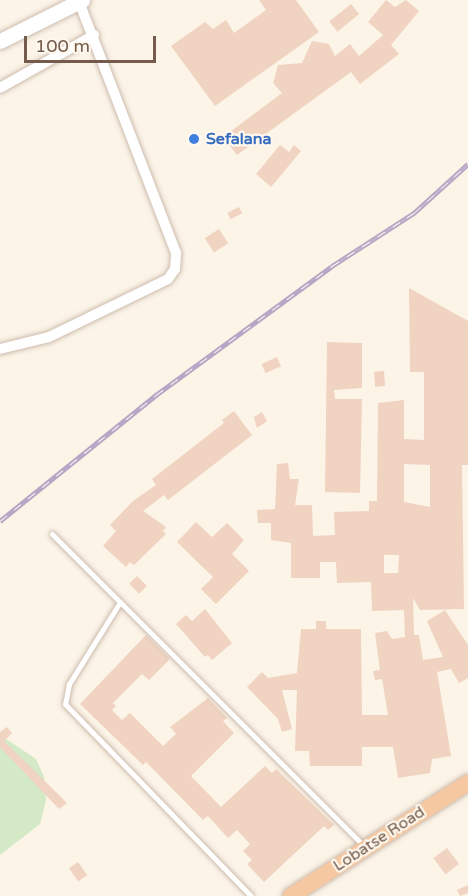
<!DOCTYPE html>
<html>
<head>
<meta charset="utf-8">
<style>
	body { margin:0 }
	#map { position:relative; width:468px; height:896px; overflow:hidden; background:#fbf4e7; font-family:"Varela Round",sans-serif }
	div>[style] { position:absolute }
	.green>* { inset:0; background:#d4e9c6 }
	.building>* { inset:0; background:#f0d3c0; transform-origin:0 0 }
	.roads { filter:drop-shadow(0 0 2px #cdbcae) drop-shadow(0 0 2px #cdbcae) }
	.service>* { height:5px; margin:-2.5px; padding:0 2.5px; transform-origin:2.5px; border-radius:2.5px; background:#fff }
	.minor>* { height:10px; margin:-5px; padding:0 5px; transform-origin:5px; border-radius:5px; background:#fff }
	.secondary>* { height:15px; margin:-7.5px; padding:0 7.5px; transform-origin:7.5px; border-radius:7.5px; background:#fff }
	.trunk>* { height:16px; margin:-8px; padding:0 8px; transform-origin:8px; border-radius:8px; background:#f5c8a2 }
	.rail>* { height:5px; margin-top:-2.5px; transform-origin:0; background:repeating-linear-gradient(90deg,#fef8ee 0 9px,#b7a6c5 0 18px); box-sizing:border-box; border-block:2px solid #b7a6c5 }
	.dots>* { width:16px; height:16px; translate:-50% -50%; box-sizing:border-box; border:3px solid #fef8ee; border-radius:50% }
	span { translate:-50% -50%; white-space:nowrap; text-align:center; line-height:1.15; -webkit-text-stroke:4.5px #fef8ee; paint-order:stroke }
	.shop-label { font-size:16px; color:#366cbe; font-weight:700 }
	.left { translate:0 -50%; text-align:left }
	.street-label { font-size:16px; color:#745b4c }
	.scale { position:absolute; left:24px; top:36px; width:132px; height:27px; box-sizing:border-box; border:3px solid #745b4c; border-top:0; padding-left:8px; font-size:18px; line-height:21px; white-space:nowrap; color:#745b4c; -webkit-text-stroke:4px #fef8ee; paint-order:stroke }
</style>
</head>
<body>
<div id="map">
	<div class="green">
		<div style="clip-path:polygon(0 735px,36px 759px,44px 777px,46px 800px,40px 824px,0 855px)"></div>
	</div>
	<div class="building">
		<div style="clip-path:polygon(259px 0,296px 0,319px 32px,215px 106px,171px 46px,205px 22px,213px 29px,226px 20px,234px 33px,266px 10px)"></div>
		<div style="clip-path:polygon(386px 0,395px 7px,406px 0,419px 11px,391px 45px,399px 54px,360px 84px,351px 72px,237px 155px,223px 137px,282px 93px,273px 83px,278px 65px,302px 63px,312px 41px,329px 44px,335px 56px,350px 44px,359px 56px,383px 35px,368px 22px)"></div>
		<div style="left:351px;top:4px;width:13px;height:28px;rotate:51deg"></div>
		<div style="clip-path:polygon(280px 145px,289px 152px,294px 145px,301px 151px,271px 187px,256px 174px)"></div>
		<div style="left:239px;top:207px;width:7px;height:13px;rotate:63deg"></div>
		<div style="left:219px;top:229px;width:17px;height:17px;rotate:57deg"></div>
		<div style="clip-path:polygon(evenodd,409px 288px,468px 321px,468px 465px,462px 465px,464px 609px,420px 610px,413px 598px,414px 635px,419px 635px,423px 660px,443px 657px,427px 621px,445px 610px,468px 645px,468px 678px,459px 683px,451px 669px,437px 672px,451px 756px,432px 759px,430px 773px,398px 778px,393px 747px,362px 747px,362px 766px,310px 766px,309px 751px,295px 751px,297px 690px,282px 690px,292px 729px,282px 732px,278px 719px,247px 687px,262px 672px,268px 678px,297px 673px,301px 629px,316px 629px,316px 621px,326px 621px,326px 629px,361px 629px,362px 715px,388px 715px,382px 679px,375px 680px,373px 671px,380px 670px,375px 633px,387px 631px,392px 639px,405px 637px,404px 610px,372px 611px,371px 582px,337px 583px,336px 562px,320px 562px,320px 578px,291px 578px,291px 543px,271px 540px,271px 523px,258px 523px,257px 510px,275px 509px,277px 464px,288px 463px,290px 479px,299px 479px,295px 505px,312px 505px,313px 536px,335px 535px,334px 512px,369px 511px,369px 501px,377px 501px,378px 403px,404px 400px,404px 439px,424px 440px,424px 372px,410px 372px,409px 288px,404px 464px,430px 465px,430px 507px,404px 502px,404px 464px,409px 288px,384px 555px,399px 555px,398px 573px,384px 573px,384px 555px)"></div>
		<div style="clip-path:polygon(327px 342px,362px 343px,362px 388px,334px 390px,335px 399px,362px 399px,360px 493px,325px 492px)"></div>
		<div style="left:277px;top:357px;width:10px;height:17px;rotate:66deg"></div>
		<div style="left:384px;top:371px;width:15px;height:10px;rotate:86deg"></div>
		<div style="clip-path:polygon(234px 411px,252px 435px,168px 500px,164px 495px,143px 511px,166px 527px,163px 531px,166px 534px,134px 565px,130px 562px,126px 567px,103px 546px,116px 531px,110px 525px,133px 501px,156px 485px,152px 479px,224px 423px,222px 420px)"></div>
		<div style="clip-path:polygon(262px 412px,267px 421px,257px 428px,254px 417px)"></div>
		<div style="clip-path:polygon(196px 522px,212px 537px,227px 523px,244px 540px,232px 554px,249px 571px,216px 604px,201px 589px,213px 577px,177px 542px)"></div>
		<div style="left:137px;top:576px;width:14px;height:11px;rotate:45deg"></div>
		<div style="clip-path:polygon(205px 609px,232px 643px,212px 660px,208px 655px,205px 657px,176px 624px,186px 615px,192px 621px)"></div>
		<div style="clip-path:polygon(146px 635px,170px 659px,149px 680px,142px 674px,113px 703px,116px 706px,112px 710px,122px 720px,130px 713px,163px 746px,176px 734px,170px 727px,208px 698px,227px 718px,223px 721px,234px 733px,191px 776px,221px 807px,265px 766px,272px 773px,276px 769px,334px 825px,328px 830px,324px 826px,264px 882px,247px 864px,252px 860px,243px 851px,250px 844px,237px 830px,228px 838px,208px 816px,203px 820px,146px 762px,143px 765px,80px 704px)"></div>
		<div style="clip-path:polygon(7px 727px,12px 733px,4px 741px,67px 803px,59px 809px,0 747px,0 732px)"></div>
		<div style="left:447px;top:848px;width:20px;height:17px;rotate:53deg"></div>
		<div style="left:78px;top:862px;width:16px;height:11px;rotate:55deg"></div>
		<div style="clip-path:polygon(468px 885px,468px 893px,460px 896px,457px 890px)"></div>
	</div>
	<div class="roads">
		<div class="service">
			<div style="left:52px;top:534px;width:443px;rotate:45deg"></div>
			<div style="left:120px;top:602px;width:97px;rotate:121.9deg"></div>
			<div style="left:69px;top:684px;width:20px;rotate:101deg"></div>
			<div style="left:65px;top:704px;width:267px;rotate:45.9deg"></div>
		</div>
		<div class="minor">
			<div style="left:0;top:88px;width:108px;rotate:-29.4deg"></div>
			<div style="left:0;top:349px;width:50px;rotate:-13.8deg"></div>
			<div style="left:49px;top:337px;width:132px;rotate:-26deg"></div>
			<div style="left:168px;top:279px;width:12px;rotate:-55deg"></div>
			<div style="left:175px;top:269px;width:16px;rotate:-86deg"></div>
			<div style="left:176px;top:253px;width:270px;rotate:-111.1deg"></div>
		</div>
		<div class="secondary">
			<div style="left:0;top:41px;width:92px;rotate:-26.6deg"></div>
		</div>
		<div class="trunk">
			<div style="left:291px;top:896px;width:210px;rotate:-32.6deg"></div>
		</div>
	</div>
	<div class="rail">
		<div style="left:0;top:521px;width:201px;rotate:-38.9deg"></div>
		<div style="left:156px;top:395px;width:218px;rotate:-36.2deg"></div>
		<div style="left:332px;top:266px;width:98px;rotate:-32.9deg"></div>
		<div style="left:414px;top:213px;width:73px;rotate:-42.2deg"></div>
	</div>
	<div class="dots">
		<div style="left:194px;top:139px;background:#3f7fe0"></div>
	</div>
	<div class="shop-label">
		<span class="left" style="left:206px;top:139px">Sefalana</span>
	</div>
	<div class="street-label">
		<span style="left:379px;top:839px;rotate:-33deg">Lobatse Road</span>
	</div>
	<div class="scale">100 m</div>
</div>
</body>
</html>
